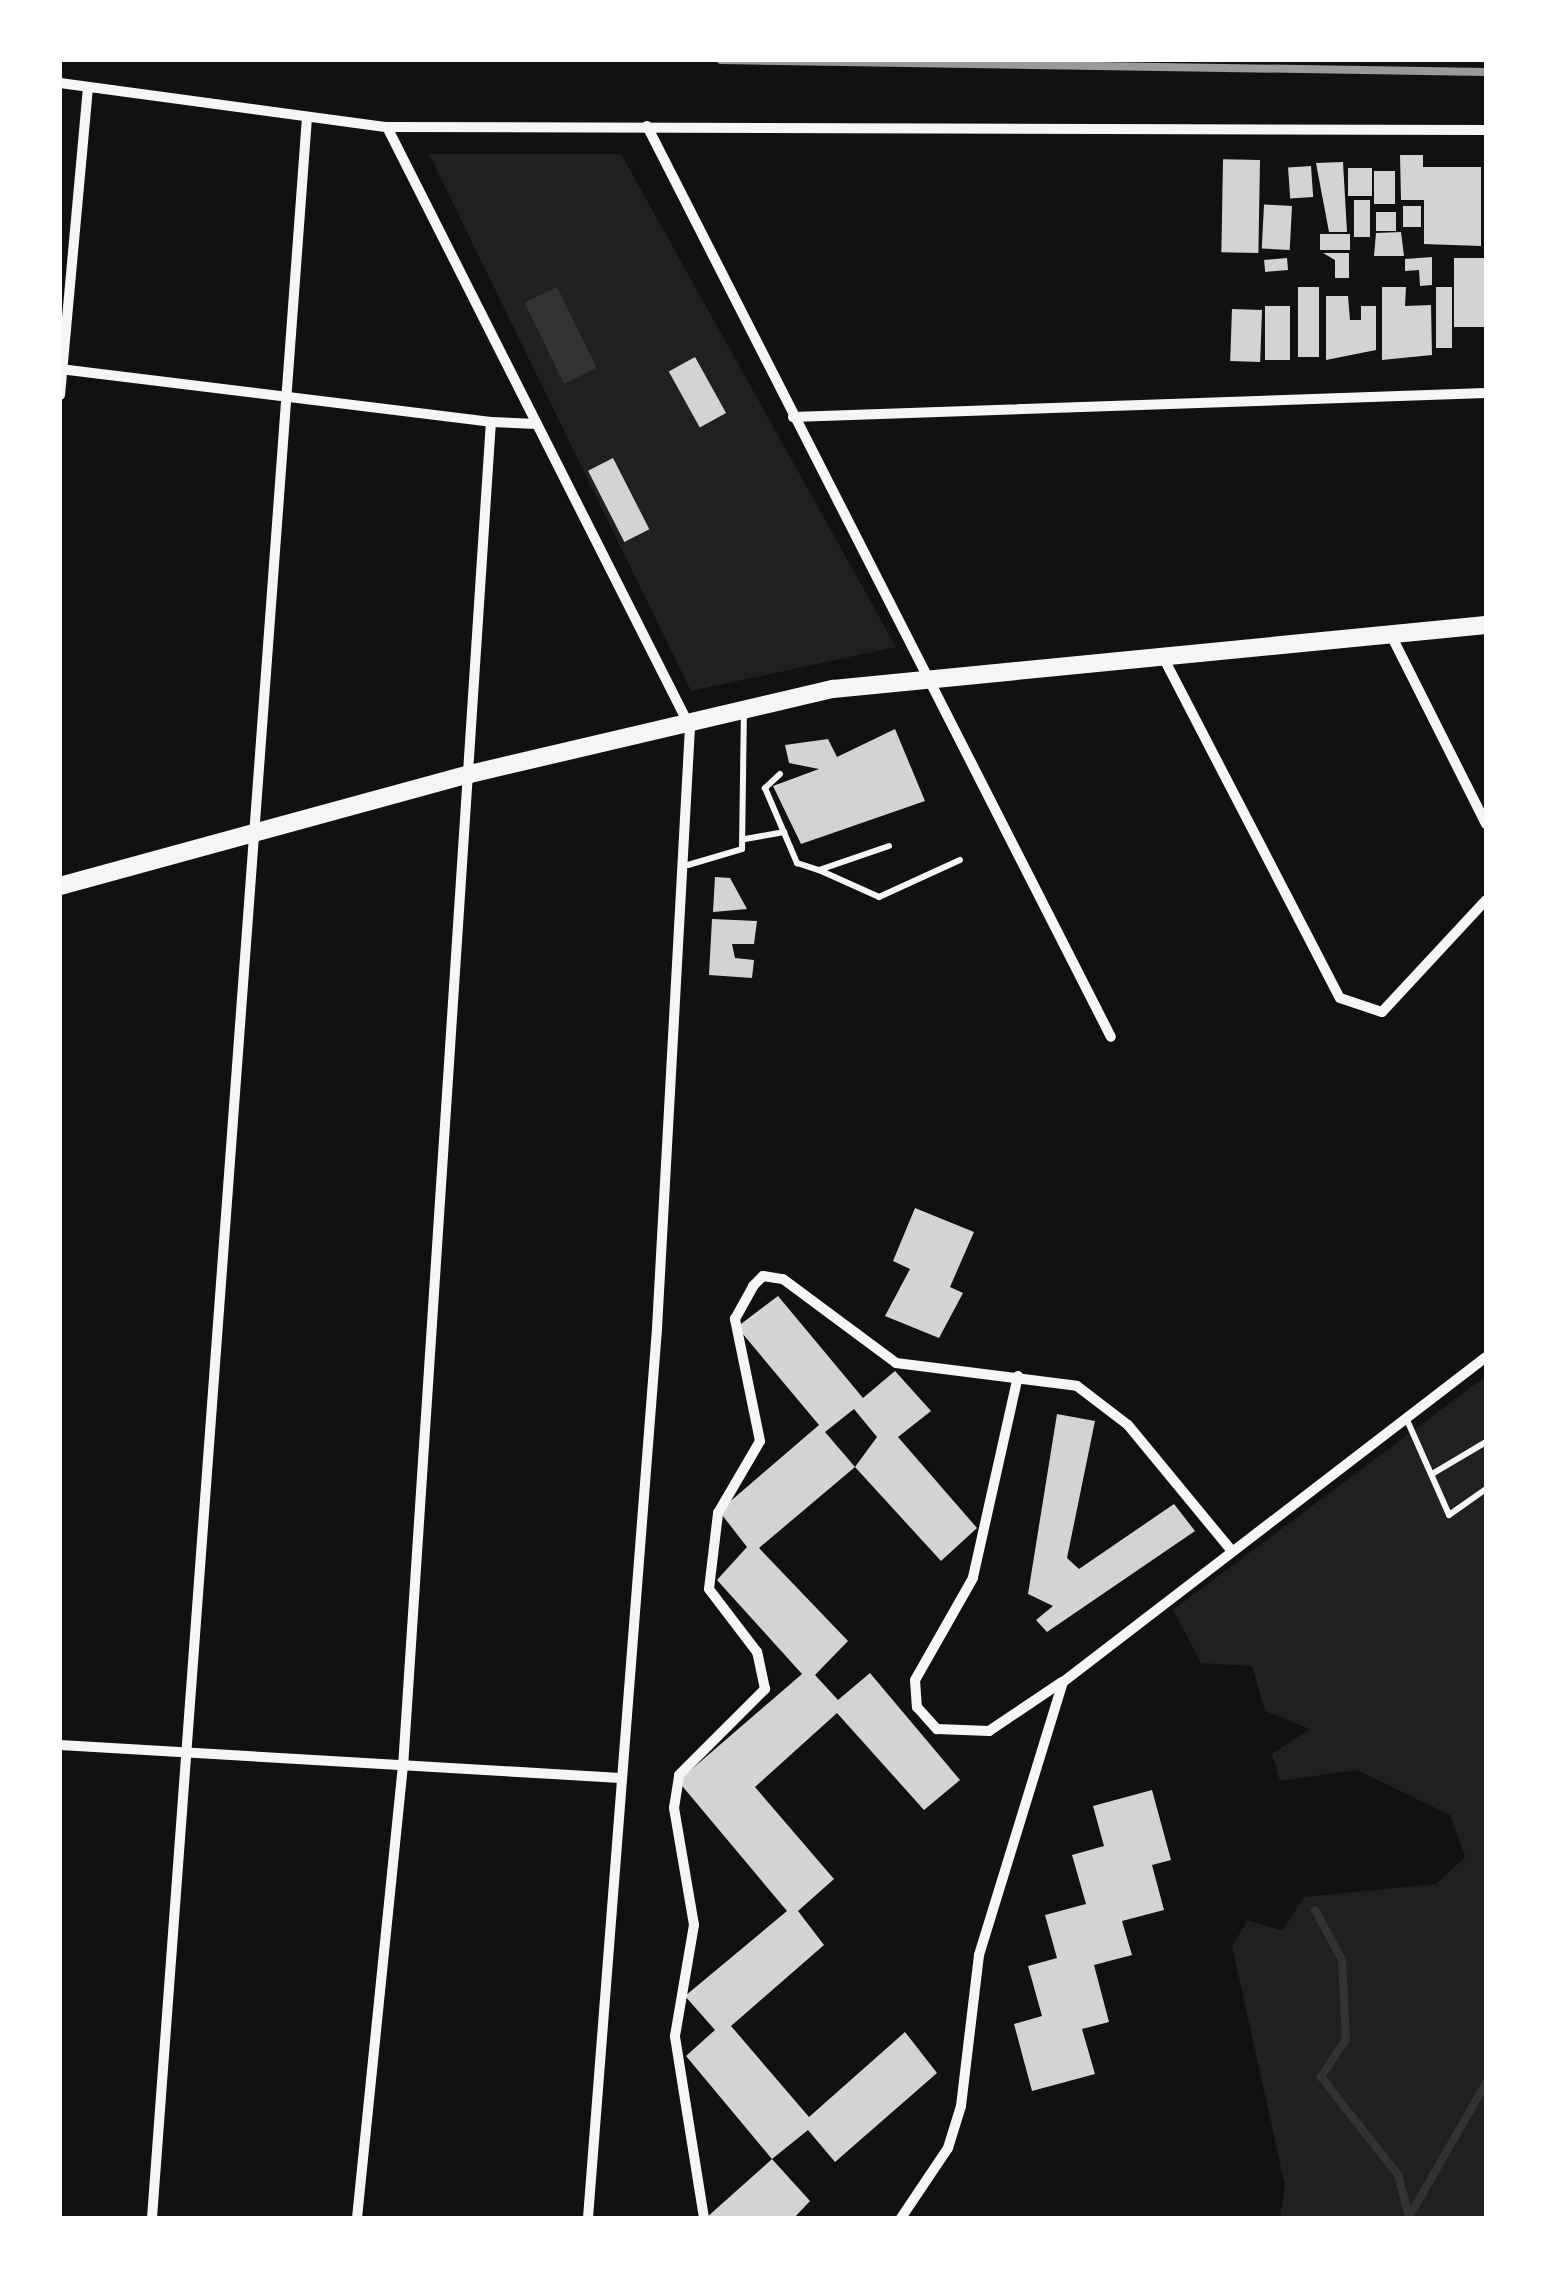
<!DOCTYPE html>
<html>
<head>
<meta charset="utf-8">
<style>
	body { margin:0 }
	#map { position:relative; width:1546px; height:2278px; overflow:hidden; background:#111; font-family:"Noto Sans",sans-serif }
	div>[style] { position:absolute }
	.green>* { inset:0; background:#202020 }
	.water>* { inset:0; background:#333; transform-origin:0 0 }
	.stream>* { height:8px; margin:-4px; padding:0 4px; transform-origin:4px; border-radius:4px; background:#333 }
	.building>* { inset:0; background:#d3d3d3; transform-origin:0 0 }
	.service>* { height:6px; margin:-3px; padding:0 3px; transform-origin:3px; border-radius:3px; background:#f5f5f5 }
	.minor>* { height:10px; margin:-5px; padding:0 5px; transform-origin:5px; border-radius:5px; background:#f5f5f5 }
	.secondary>* { height:18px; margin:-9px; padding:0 9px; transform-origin:9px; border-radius:9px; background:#f5f5f5 }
	.rail>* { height:8px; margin:-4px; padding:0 4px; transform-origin:4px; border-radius:4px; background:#9a9a9a }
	span { translate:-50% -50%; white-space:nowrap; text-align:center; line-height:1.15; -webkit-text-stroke:10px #fff; paint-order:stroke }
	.frame { position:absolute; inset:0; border:62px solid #fff; pointer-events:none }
</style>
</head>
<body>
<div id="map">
	<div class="green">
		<div style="clip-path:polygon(429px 154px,621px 154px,896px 647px,691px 691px)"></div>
		<div style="clip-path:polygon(1486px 1376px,1486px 2218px,1280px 2218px,1285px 2186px,1232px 1946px,1248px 1920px,1282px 1931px,1304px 1897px,1436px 1884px,1465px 1857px,1450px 1815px,1357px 1770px,1280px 1781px,1272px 1754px,1310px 1729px,1265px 1711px,1252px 1666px,1201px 1663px,1173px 1610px)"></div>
	</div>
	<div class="water">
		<div style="left:557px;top:287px;width:90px;height:36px;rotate:64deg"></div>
	</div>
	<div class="stream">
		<div style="left:1315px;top:1910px;width:57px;rotate:61.6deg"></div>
		<div style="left:1342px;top:1960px;width:79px;rotate:87.1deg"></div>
		<div style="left:1346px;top:2039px;width:45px;rotate:123.3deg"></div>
		<div style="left:1321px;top:2077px;width:125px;rotate:51.8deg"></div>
		<div style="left:1398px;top:2175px;width:43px;rotate:75.3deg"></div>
		<div style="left:1409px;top:2217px;width:155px;rotate:-60.1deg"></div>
	</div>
	<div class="building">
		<div style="clip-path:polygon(1400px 155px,1423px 155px,1423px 167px,1481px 167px,1481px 246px,1424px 244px,1424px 200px,1401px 200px)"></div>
		<div style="left:1260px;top:160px;width:93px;height:37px;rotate:91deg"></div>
		<div style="clip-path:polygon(1343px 162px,1347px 232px,1329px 232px,1316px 163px)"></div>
		<div style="left:1311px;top:166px;width:31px;height:23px;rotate:86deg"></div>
		<div style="left:1372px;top:168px;width:28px;height:24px;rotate:90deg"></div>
		<div style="left:1374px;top:171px;width:21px;height:33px"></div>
		<div style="left:1354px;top:200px;width:16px;height:37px"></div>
		<div style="left:1292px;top:206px;width:44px;height:28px;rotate:93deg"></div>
		<div style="left:1403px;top:206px;width:18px;height:21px"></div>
		<div style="left:1376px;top:212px;width:20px;height:19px"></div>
		<div style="clip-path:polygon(1401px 232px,1404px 256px,1374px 256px,1376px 233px)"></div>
		<div style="left:1320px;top:234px;width:30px;height:16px"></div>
		<div style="clip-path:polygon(1323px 253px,1349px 253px,1349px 278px,1335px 278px,1335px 260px)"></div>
		<div style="clip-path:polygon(1432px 257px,1432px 285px,1420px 286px,1419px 270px,1405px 271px,1405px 259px)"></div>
		<div style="left:1287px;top:258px;width:12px;height:23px;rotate:85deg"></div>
		<div style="left:1486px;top:258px;width:69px;height:32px;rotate:90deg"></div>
		<div style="left:1298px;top:287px;width:21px;height:70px"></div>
		<div style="clip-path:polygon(1382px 287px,1406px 287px,1405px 306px,1431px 305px,1432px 355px,1382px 360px)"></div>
		<div style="left:1436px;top:287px;width:16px;height:61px"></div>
		<div style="clip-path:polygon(1326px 296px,1348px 296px,1350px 320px,1361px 320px,1361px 306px,1376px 306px,1376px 350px,1326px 360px)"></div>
		<div style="left:1265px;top:306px;width:25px;height:54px"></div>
		<div style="left:1232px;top:309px;width:30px;height:52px;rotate:2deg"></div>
		<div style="left:695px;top:357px;width:64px;height:30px;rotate:61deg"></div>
		<div style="left:613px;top:458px;width:80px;height:28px;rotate:63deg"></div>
		<div style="clip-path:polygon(895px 729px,925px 801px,801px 844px,773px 786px,819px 769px,789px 763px,785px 745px,828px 739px,837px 757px)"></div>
		<div style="clip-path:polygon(715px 877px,730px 878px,747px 909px,713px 912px)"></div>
		<div style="clip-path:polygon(712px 919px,757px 921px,754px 944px,732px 944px,735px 958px,754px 960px,752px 978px,709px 975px)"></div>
		<div style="clip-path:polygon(915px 1208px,974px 1232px,950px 1287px,963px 1293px,939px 1338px,885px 1316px,910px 1269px,893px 1261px)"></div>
		<div style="clip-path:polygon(778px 1296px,863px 1398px,895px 1371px,931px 1411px,898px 1437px,977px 1528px,941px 1561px,855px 1467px,877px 1437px,854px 1409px,825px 1432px,855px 1467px,759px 1548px,848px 1641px,815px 1675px,838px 1700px,870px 1673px,960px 1780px,924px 1810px,837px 1713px,755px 1787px,834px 1879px,798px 1911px,824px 1945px,731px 2026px,809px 2117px,905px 2032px,937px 2073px,835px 2162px,808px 2130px,772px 2159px,686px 2056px,715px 2030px,685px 1996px,787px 1911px,678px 1781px,802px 1674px,717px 1580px,747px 1547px,719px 1511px,819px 1425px,737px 1327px)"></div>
		<div style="clip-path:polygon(1057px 1414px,1095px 1421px,1067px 1558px,1079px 1569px,1174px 1504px,1195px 1531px,1047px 1632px,1036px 1620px,1053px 1606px,1028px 1594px)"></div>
		<div style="clip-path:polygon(1152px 1790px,1171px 1860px,1152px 1865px,1164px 1910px,1122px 1921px,1132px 1955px,1094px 1965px,1109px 2022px,1082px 2029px,1095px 2074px,1032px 2091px,1014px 2024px,1042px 2016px,1028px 1966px,1057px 1958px,1045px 1915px,1086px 1904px,1072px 1855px,1104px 1846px,1093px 1806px)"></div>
		<div style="clip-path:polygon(772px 2159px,810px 2201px,794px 2218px,706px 2218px)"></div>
	</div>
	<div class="service">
		<div style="left:780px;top:774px;width:21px;rotate:137deg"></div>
		<div style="left:765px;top:788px;width:82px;rotate:66.9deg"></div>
		<div style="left:797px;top:863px;width:23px;rotate:18deg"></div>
		<div style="left:819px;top:870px;width:74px;rotate:-18.9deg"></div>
		<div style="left:745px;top:839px;width:40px;rotate:-10deg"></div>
		<div style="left:688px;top:865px;width:56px;rotate:-16.5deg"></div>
		<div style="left:742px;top:849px;width:138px;rotate:-89.2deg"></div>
		<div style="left:819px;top:870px;width:66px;rotate:24.2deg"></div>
		<div style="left:879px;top:897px;width:89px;rotate:-24.6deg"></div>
		<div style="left:1407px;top:1420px;width:104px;rotate:66.1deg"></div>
		<div style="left:1449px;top:1515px;width:45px;rotate:-35.1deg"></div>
		<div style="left:1432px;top:1474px;width:63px;rotate:-30.7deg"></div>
	</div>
	<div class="minor">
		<div style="left:60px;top:83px;width:330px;rotate:7.7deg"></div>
		<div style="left:387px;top:127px;width:1099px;rotate:0.16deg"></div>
		<div style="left:647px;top:126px;width:1022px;rotate:63.01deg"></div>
		<div style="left:387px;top:127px;width:672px;rotate:63.21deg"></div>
		<div style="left:690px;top:727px;width:603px;rotate:93.14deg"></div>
		<div style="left:657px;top:1329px;width:892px;rotate:94.44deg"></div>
		<div style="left:60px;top:369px;width:434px;rotate:7deg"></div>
		<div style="left:60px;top:395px;width:308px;rotate:-84.8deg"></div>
		<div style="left:793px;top:417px;width:693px;rotate:-1.98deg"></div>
		<div style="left:1393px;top:639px;width:207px;rotate:63.3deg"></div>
		<div style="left:1162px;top:655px;width:386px;rotate:62.6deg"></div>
		<div style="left:1340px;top:998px;width:44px;rotate:18.4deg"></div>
		<div style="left:1382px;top:1012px;width:153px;rotate:-47.1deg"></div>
		<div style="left:1018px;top:1376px;width:207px;rotate:102.6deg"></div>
		<div style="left:973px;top:1578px;width:117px;rotate:119.6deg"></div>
		<div style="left:915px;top:1680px;width:27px;rotate:86deg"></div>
		<div style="left:917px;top:1707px;width:30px;rotate:48deg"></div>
		<div style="left:937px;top:1729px;width:52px;rotate:2.2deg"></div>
		<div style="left:989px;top:1731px;width:88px;rotate:-33.9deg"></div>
		<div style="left:60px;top:1745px;width:561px;rotate:3.37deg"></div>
		<div style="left:152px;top:2218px;width:2105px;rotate:-85.78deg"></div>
		<div style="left:357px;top:2218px;width:453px;rotate:-84.2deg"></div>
		<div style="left:403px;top:1767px;width:1348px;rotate:-86.26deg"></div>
		<div style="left:491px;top:422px;width:46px;rotate:2.5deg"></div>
		<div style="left:704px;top:2218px;width:184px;rotate:-99.1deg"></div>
		<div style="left:675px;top:2036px;width:113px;rotate:-80.3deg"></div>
		<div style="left:694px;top:1925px;width:119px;rotate:-99.7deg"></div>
		<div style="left:674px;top:1808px;width:33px;rotate:-81deg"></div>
		<div style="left:679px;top:1775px;width:122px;rotate:-45deg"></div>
		<div style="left:765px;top:1689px;width:38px;rotate:-102deg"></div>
		<div style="left:757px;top:1652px;width:79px;rotate:-127.3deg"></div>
		<div style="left:709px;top:1589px;width:77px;rotate:-83.2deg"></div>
		<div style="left:718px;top:1513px;width:83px;rotate:-59.7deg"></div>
		<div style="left:760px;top:1441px;width:125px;rotate:-101.6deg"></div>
		<div style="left:735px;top:1319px;width:38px;rotate:-61deg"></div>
		<div style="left:753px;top:1286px;width:14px;rotate:-45deg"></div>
		<div style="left:763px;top:1276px;width:20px;rotate:9deg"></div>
		<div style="left:783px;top:1279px;width:141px;rotate:36.6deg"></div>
		<div style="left:896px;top:1363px;width:182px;rotate:7.2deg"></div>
		<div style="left:1077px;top:1386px;width:64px;rotate:37.4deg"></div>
		<div style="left:1128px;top:1425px;width:163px;rotate:50.5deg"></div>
		<div style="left:901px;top:2218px;width:84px;rotate:-56.1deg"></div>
		<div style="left:948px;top:2148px;width:44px;rotate:-72.8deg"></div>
		<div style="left:961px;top:2106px;width:152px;rotate:-83.2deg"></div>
		<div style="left:979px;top:1955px;width:286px;rotate:-72.9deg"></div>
		<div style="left:1063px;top:1682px;width:533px;rotate:-37.54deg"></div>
	</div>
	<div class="secondary">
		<div style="left:60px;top:886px;width:425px;rotate:-15.3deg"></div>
		<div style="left:470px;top:774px;width:373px;rotate:-13.2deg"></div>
		<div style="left:833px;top:689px;width:656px;rotate:-5.6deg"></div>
	</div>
	<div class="rail">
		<div style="left:721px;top:60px;width:765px;rotate:0.9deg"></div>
	</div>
	<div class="frame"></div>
</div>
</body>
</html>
